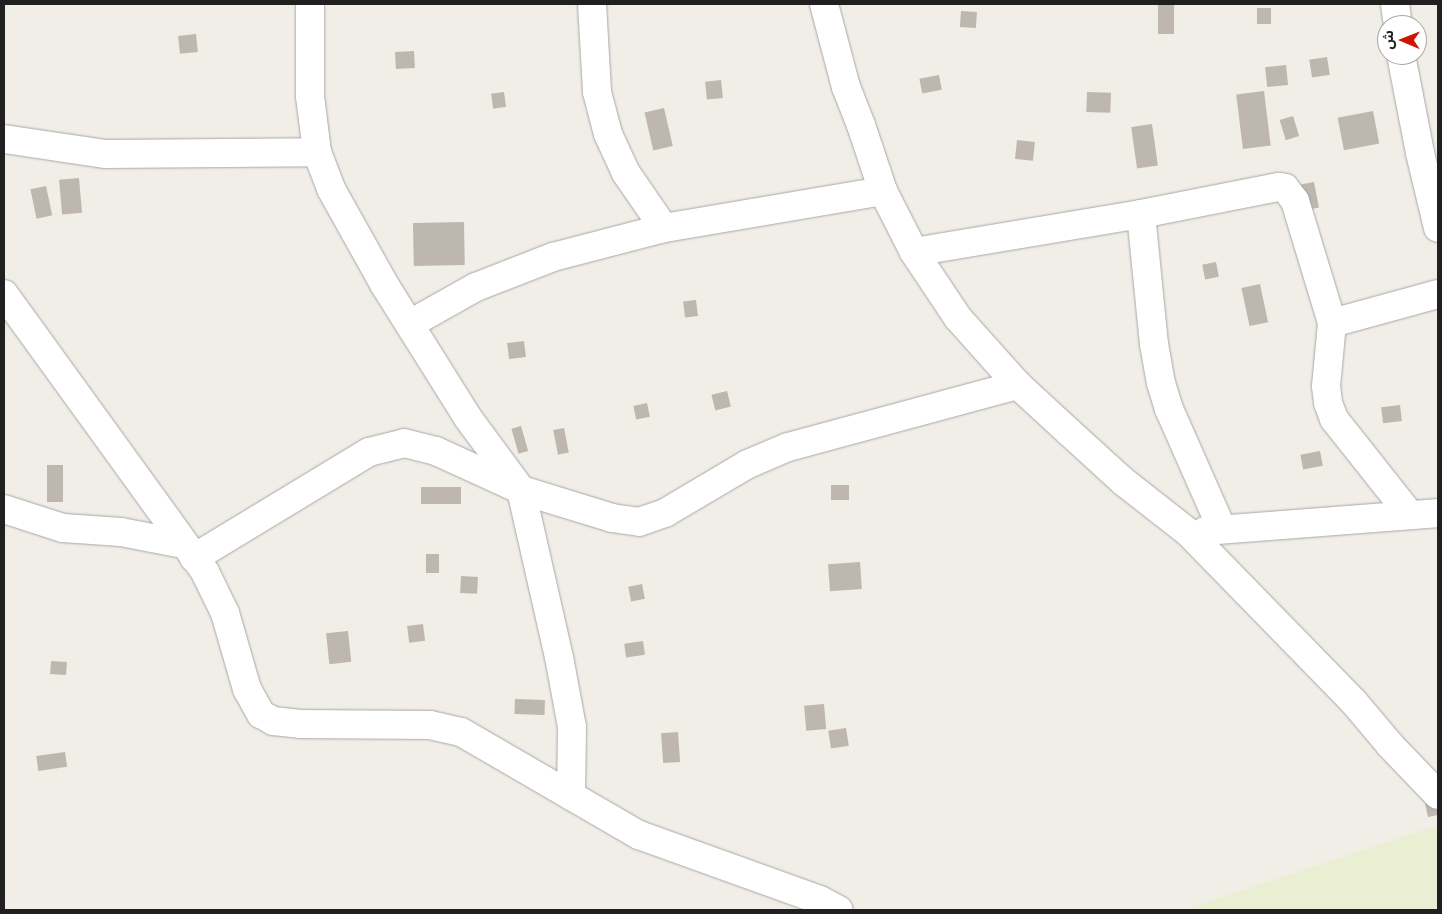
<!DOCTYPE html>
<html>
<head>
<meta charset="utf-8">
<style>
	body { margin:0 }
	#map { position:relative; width:1442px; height:914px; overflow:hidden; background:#f1eee7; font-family:"Space Grotesk","Noto Sans Arabic",sans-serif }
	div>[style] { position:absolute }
	.farmland>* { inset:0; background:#eaefd3 }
	.building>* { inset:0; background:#bdb7b0; transform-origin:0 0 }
	.roads { filter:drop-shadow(0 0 1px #a7a7a7) drop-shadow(0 0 1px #a7a7a7) }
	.street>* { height:28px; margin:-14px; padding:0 14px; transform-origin:14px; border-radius:14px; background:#fff }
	span { translate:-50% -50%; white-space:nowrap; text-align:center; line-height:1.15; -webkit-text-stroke:5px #fff; paint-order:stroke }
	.frame { position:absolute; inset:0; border:5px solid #202020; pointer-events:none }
	.north { position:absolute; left:1377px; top:15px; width:50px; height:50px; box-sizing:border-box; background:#fff; border:1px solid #a6a6a6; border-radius:50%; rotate:271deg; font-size:14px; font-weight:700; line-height:20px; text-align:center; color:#202020 }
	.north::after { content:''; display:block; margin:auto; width:18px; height:22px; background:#cd1504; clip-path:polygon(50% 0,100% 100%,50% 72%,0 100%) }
</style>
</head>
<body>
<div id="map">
	<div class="farmland">
		<div style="clip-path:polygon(1438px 825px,1438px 910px,1183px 910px)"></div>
	</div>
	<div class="building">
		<div style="left:1158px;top:4px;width:16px;height:30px"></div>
		<div style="left:1257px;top:8px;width:14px;height:16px"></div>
		<div style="left:961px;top:11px;width:16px;height:16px;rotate:4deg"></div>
		<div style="left:196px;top:34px;width:18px;height:18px;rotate:84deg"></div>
		<div style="left:414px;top:51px;width:17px;height:19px;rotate:87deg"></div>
		<div style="left:1327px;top:57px;width:18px;height:18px;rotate:81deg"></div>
		<div style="left:1286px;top:65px;width:20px;height:21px;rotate:84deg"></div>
		<div style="left:939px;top:75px;width:15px;height:20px;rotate:79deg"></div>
		<div style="left:721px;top:80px;width:18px;height:16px;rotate:84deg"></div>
		<div style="left:1264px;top:91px;width:55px;height:28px;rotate:83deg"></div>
		<div style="left:504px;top:92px;width:15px;height:13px;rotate:82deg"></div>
		<div style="left:1087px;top:92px;width:24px;height:20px;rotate:2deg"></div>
		<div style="left:664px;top:108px;width:39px;height:20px;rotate:77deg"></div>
		<div style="left:1373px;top:111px;width:33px;height:36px;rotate:79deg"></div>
		<div style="left:1293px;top:116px;width:21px;height:14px;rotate:73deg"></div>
		<div style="left:1152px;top:124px;width:42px;height:21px;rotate:82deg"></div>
		<div style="left:1017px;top:140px;width:18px;height:19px;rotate:6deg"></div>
		<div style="left:79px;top:178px;width:35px;height:20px;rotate:85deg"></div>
		<div style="left:1314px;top:182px;width:26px;height:16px;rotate:79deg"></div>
		<div style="left:46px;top:186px;width:30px;height:16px;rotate:78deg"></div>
		<div style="left:464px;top:222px;width:43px;height:51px;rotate:89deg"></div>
		<div style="left:1216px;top:262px;width:15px;height:14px;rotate:79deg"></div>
		<div style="left:1260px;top:284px;width:39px;height:19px;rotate:78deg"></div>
		<div style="left:696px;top:300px;width:16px;height:13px;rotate:83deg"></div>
		<div style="left:524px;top:341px;width:16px;height:17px;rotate:83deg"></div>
		<div style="left:727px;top:391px;width:16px;height:16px;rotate:76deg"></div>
		<div style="left:647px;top:403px;width:14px;height:14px;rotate:78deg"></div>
		<div style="left:1400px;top:405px;width:16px;height:19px;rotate:83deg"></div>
		<div style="left:521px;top:426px;width:26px;height:10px;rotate:74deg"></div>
		<div style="left:564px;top:428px;width:25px;height:11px;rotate:79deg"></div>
		<div style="left:1320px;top:451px;width:15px;height:20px;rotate:79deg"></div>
		<div style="left:47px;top:465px;width:16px;height:37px"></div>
		<div style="left:831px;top:485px;width:18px;height:15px"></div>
		<div style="left:461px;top:487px;width:17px;height:40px;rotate:90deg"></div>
		<div style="left:426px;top:554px;width:13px;height:19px"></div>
		<div style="left:860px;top:562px;width:27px;height:32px;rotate:86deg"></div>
		<div style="left:461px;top:576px;width:17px;height:17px;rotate:3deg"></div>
		<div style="left:642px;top:584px;width:15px;height:14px;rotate:79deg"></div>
		<div style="left:423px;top:624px;width:17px;height:16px;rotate:83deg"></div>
		<div style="left:348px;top:631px;width:31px;height:22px;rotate:84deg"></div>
		<div style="left:643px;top:641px;width:14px;height:19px;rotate:82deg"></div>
		<div style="left:51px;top:661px;width:16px;height:13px;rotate:4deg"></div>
		<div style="left:515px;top:699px;width:30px;height:15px;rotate:2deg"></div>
		<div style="left:824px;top:704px;width:25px;height:20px;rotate:85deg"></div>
		<div style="left:846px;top:728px;width:18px;height:18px;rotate:81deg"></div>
		<div style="left:678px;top:732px;width:30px;height:17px;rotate:86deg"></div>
		<div style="left:65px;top:752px;width:15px;height:29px;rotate:82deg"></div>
		<div style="clip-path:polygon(1438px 801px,1438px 815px,1428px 817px,1425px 804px)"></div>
	</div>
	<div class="roads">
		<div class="street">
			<div style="left:310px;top:4px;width:92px;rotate:90deg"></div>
			<div style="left:310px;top:96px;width:56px;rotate:82.9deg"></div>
			<div style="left:317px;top:152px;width:40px;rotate:69deg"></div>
			<div style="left:331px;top:189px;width:109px;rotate:60.8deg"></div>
			<div style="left:384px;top:284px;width:158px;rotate:57.9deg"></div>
			<div style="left:468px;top:418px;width:89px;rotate:53.6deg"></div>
			<div style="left:521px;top:490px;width:171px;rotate:77.2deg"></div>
			<div style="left:559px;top:657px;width:71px;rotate:79.5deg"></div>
			<div style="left:572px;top:727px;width:69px;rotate:90.8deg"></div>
			<div style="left:592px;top:4px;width:88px;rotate:86.7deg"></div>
			<div style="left:597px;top:92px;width:43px;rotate:75.3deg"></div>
			<div style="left:608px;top:134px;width:43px;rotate:65.2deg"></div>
			<div style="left:626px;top:173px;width:67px;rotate:55.4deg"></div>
			<div style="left:824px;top:4px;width:86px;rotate:75.2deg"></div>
			<div style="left:846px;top:87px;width:41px;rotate:68.5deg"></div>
			<div style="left:861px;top:125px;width:70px;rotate:71.6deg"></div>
			<div style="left:883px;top:191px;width:68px;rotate:63.1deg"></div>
			<div style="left:914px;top:252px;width:79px;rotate:56.3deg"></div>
			<div style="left:958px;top:318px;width:90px;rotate:48.2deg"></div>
			<div style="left:1018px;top:385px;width:69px;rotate:42.7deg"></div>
			<div style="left:1069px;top:432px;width:74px;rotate:42.3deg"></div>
			<div style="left:1124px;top:482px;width:83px;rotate:38.1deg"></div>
			<div style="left:1189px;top:533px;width:235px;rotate:45.7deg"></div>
			<div style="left:1353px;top:701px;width:57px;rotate:49.9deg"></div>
			<div style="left:1390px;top:745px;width:69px;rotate:46.2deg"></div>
			<div style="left:1395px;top:4px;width:21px;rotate:82deg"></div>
			<div style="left:1401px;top:55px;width:100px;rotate:79deg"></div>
			<div style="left:1420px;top:153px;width:77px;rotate:76.5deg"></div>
			<div style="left:4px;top:139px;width:103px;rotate:8.4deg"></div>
			<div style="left:106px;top:154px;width:211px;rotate:-0.5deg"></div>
			<div style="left:1141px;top:214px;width:131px;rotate:84.3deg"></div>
			<div style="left:1154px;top:344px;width:40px;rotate:80deg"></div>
			<div style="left:1161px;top:383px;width:27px;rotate:73deg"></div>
			<div style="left:1169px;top:409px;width:131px;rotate:66.2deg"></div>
			<div style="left:914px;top:252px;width:230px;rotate:-9.5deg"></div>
			<div style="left:1141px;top:214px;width:141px;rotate:-11.1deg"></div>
			<div style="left:1279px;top:187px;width:6px;rotate:9deg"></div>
			<div style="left:1285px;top:188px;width:16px;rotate:52deg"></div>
			<div style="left:1295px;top:201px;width:127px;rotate:73.1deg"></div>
			<div style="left:1332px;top:323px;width:63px;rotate:95.4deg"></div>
			<div style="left:1326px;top:386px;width:17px;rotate:83deg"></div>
			<div style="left:1328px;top:403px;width:17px;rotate:69deg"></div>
			<div style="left:1334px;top:419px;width:122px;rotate:51.6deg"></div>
			<div style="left:4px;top:294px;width:343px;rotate:54.1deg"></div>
			<div style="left:205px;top:572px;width:46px;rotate:64deg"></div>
			<div style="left:225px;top:613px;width:79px;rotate:73.9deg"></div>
			<div style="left:247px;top:689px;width:29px;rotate:61deg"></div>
			<div style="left:261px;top:714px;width:14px;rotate:30deg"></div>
			<div style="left:273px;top:721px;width:27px;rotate:6deg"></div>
			<div style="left:300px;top:724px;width:130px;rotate:0.4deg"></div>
			<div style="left:430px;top:725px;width:32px;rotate:13deg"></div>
			<div style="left:461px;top:732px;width:206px;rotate:30.1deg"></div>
			<div style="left:639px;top:835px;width:192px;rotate:19.8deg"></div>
			<div style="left:820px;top:900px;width:21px;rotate:28deg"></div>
			<div style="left:1332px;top:323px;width:110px;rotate:-15.3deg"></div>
			<div style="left:410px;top:324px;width:76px;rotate:-29.3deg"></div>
			<div style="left:476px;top:287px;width:83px;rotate:-21.3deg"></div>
			<div style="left:553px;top:257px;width:115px;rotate:-14.6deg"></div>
			<div style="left:664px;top:228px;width:222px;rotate:-9.6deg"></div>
			<div style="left:4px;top:509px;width:62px;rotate:17.9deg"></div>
			<div style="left:63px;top:528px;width:58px;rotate:3.9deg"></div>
			<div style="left:121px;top:532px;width:63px;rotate:11deg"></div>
			<div style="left:1205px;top:531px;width:234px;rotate:-4.4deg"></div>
			<div style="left:194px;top:558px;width:205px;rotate:-31.2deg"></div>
			<div style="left:369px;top:452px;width:36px;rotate:-14deg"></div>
			<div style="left:404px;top:443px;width:33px;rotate:14deg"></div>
			<div style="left:436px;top:451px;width:94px;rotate:24.6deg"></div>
			<div style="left:521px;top:490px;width:95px;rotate:17.1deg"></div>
			<div style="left:612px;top:518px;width:27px;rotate:8deg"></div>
			<div style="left:639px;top:522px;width:28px;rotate:-19deg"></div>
			<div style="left:665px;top:513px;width:96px;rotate:-30.6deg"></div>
			<div style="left:748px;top:464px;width:43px;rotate:-23deg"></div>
			<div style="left:788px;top:447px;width:238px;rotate:-15.1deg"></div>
		</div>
	</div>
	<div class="frame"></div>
	<div class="north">ش</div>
</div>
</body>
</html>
